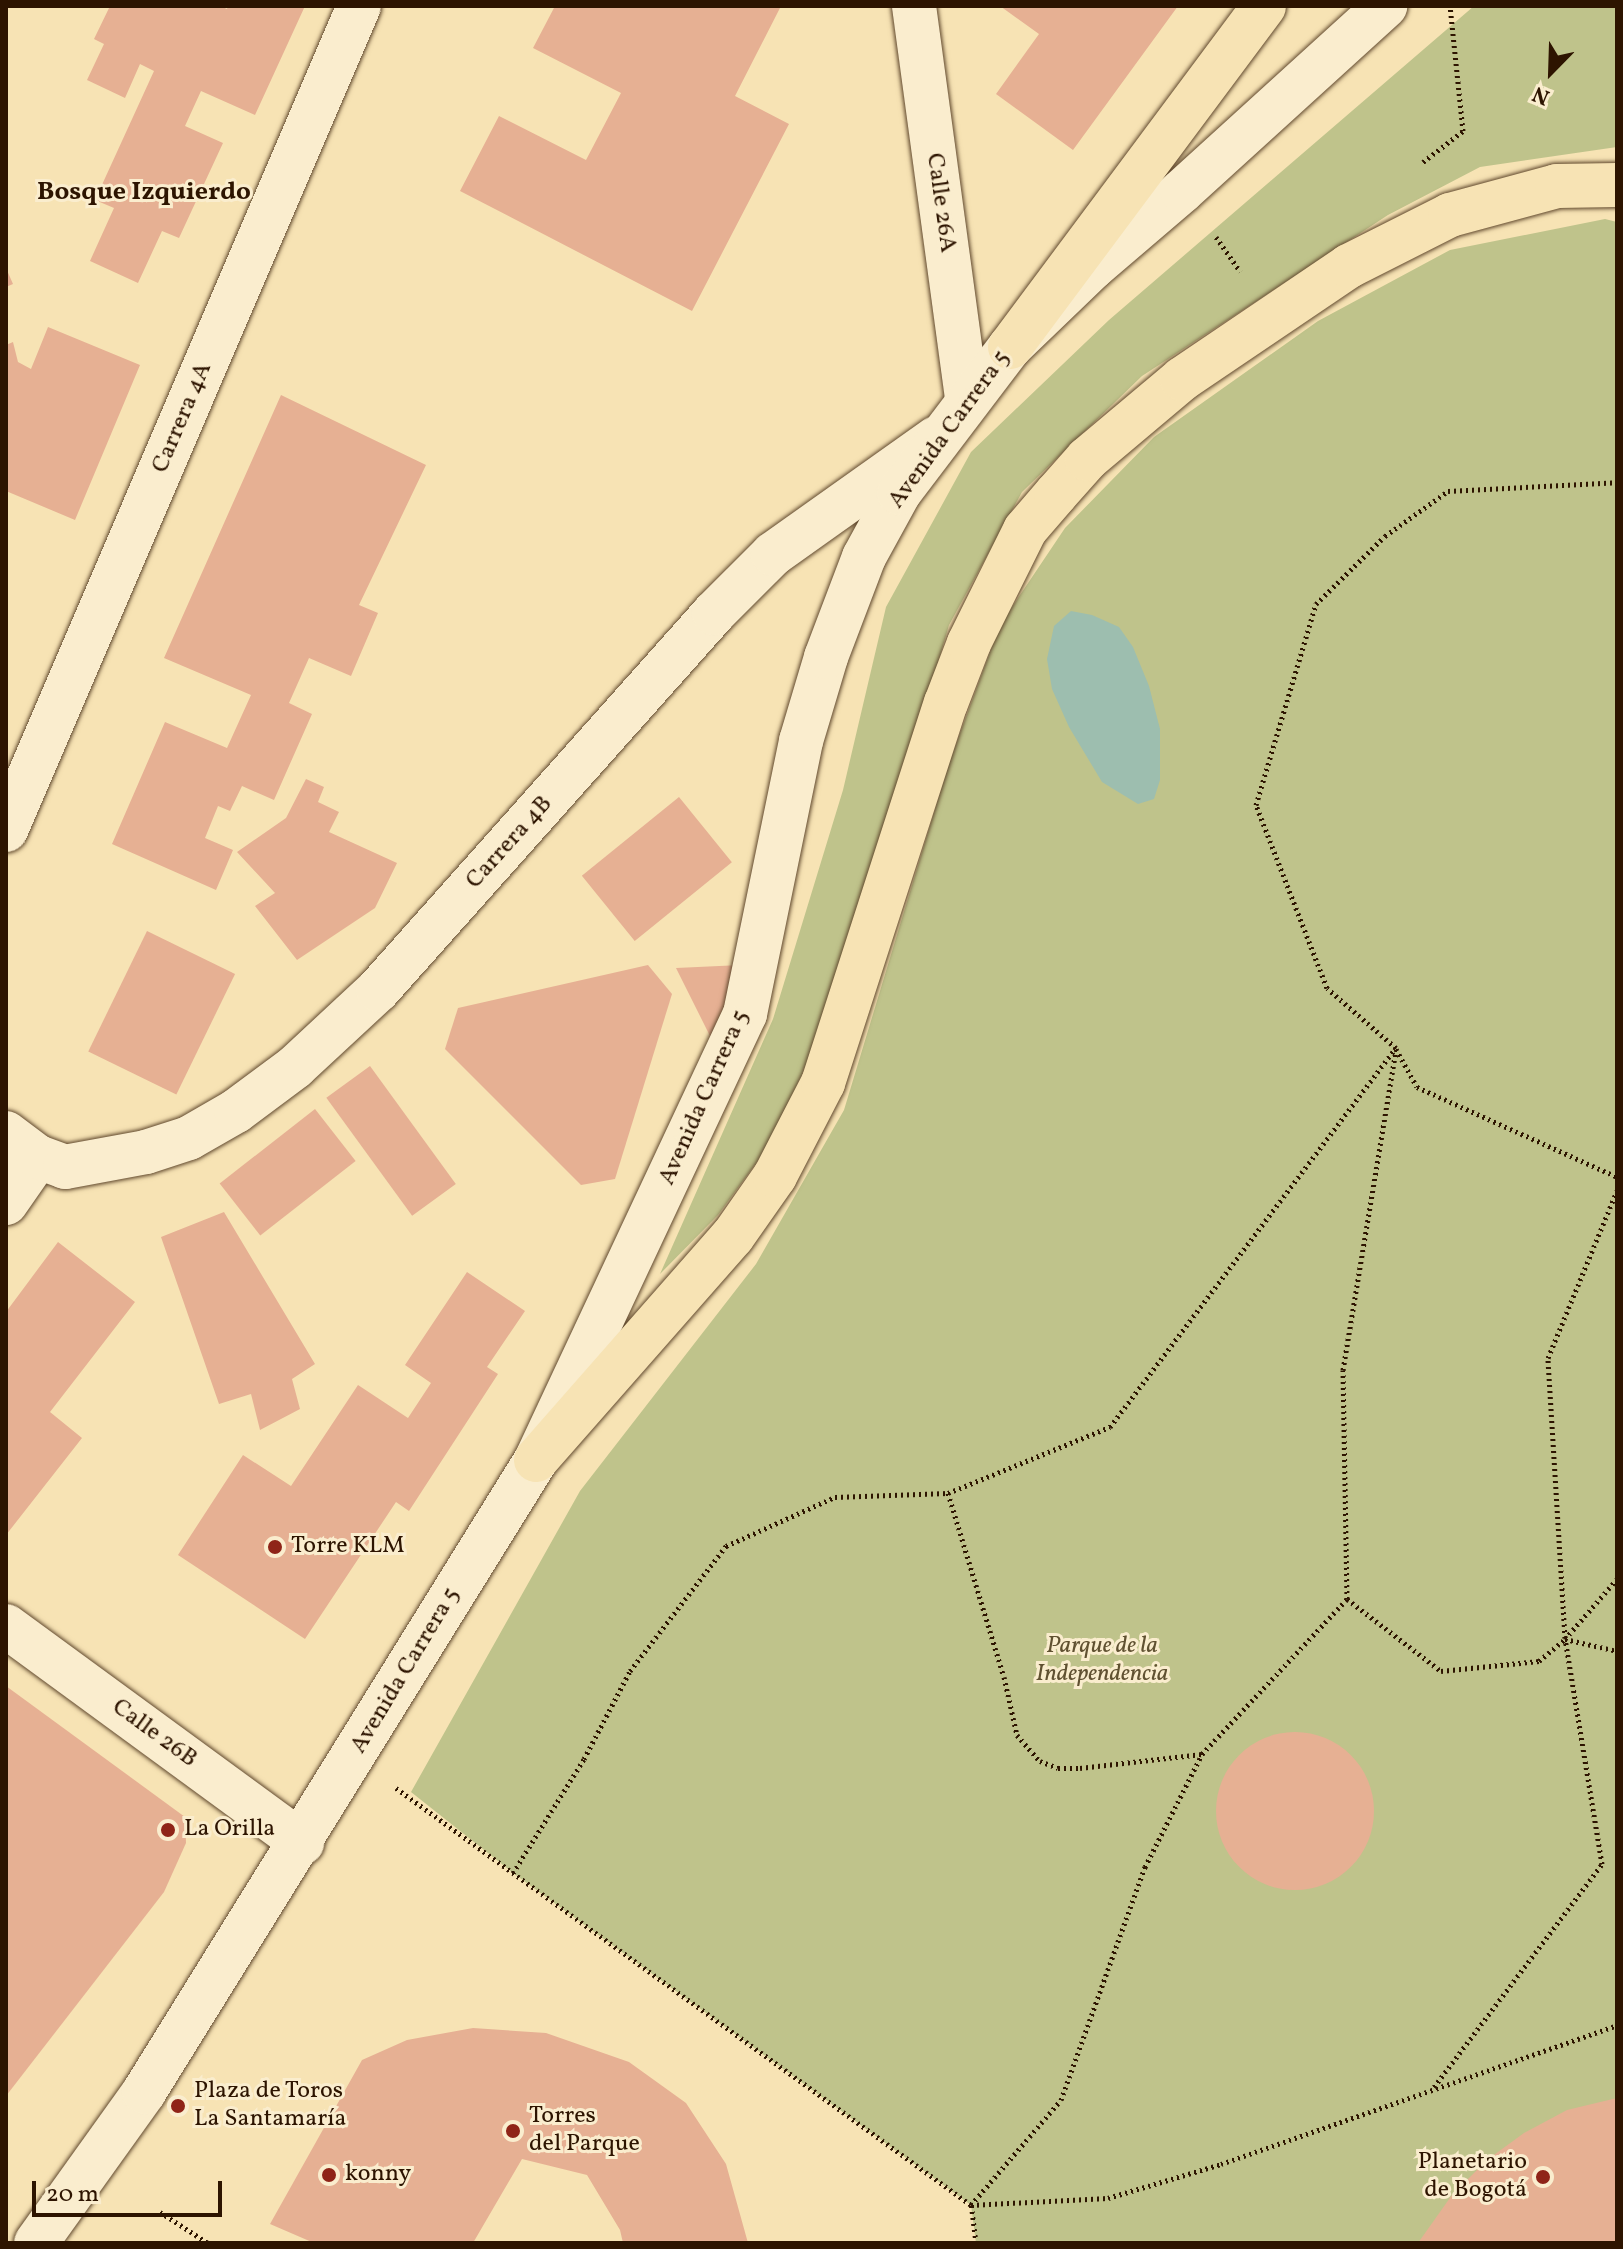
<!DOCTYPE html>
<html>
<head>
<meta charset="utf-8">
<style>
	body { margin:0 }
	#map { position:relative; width:1623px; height:2249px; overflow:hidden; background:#f7e3b4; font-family:Vollkorn,serif }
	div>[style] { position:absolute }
	.green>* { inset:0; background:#bfc38b }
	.water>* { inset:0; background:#9dbeaf }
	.building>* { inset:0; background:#e6b093; transform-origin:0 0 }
	.round { border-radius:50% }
	.path>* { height:5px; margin-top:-2.5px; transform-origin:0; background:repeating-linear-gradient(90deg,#2d1400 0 2px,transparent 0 6px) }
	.roads { filter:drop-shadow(0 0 2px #60482d) drop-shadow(0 0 2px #60482d) }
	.street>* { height:44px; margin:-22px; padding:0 22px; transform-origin:22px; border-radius:22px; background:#faedce }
	.secondary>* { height:44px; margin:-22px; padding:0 22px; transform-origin:22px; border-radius:22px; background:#faedce }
	.primary>* { height:44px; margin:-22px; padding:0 22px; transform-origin:22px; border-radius:22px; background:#f7e3b4 }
	.dots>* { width:22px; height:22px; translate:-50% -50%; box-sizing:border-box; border:4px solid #faedce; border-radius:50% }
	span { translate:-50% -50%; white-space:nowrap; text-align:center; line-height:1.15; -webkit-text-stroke:6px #faedce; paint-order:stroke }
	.street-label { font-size:24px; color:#2d1400 }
	.poi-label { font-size:24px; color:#2d1400 }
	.left { translate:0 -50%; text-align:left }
	.right { translate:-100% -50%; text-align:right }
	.park-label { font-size:24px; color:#605131; font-style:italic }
	.neighbourhood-label { font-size:26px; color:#2d1400; font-weight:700 }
	.frame { position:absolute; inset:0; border:8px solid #2d1400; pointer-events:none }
	.north { position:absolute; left:1511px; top:32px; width:80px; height:80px; -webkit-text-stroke:6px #faedce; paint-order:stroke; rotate:203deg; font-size:22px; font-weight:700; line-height:32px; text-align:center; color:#2d1400 }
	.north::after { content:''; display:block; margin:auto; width:28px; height:36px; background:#2d1400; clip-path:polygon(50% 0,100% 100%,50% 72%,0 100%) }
	.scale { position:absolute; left:32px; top:2181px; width:190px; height:36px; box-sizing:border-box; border:4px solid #2d1400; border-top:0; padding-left:10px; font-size:24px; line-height:28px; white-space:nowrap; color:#2d1400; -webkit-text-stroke:6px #faedce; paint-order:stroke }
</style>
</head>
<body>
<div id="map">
	<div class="green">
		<div style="clip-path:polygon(1474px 6px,1617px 6px,1617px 147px,1480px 167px,1388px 215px,1142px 376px,1022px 492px,949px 625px,850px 965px,773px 1140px,718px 1215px,660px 1274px,773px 1019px,843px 790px,886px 607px,971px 452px,1109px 320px)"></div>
		<div style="clip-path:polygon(1605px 219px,1617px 222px,1617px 2243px,976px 2243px,971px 2205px,513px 1873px,411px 1792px,580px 1491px,756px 1264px,844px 1110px,949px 763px,1000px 625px,1065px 528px,1154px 437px,1318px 321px,1450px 250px)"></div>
	</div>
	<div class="water">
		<div style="clip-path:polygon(1071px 611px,1092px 615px,1119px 627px,1133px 647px,1149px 686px,1160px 729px,1160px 780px,1154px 799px,1138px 804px,1102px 782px,1069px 727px,1052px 689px,1047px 659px,1054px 626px)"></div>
	</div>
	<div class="building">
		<div style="clip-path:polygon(110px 6px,220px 6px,227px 9px,228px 6px,305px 6px,255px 115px,201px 91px,185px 126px,223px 143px,179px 238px,162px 231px,138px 283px,90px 261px,114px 208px,95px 200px,154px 71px,140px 64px,125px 98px,87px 80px,104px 44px,94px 39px)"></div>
		<div style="clip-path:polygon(555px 6px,781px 6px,735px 96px,789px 124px,692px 311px,460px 191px,499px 116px,586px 160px,621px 93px,533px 48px)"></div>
		<div style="clip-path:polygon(1000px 6px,1178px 6px,1073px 150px,996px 94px,1039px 34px)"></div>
		<div style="clip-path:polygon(6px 268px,13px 284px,6px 287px)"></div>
		<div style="clip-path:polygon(48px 327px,140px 365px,75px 520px,6px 491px,6px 345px,13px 342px,18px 362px,31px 369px)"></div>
		<div style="clip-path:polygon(281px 395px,426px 465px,359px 605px,378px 613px,351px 676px,309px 658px,289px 703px,312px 714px,274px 800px,242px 786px,230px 811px,218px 806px,205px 838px,233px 850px,216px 890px,112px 844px,165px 722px,227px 748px,251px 695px,164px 658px)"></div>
		<div style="clip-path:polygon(306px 779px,324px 787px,318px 802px,339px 812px,329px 832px,397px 863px,375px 908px,297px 960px,255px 906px,275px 893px,237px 852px,286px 818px)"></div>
		<div style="left:679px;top:797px;width:84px;height:125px;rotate:51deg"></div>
		<div style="left:147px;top:931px;width:98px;height:134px;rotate:26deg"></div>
		<div style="clip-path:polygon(648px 965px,672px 994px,615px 1179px,581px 1185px,445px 1049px,458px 1008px)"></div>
		<div style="clip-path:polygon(741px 965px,716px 1048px,676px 968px)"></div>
		<div style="left:370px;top:1066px;width:146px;height:54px;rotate:54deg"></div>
		<div style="left:315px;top:1109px;width:66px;height:121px;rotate:52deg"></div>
		<div style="clip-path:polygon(224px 1212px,315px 1364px,292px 1379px,300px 1409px,260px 1430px,251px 1394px,219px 1404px,161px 1237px)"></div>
		<div style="clip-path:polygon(58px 1242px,135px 1302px,50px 1412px,82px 1438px,6px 1535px,6px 1312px)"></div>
		<div style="clip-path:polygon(467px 1272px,525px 1311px,487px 1367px,498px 1374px,409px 1511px,396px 1502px,305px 1639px,178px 1555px,243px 1455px,291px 1486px,358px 1385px,408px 1418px,431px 1383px,405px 1365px)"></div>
		<div style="clip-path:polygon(6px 1686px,185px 1817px,186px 1843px,164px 1892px,6px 2096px)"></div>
		<div class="round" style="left:1216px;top:1732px;width:158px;height:158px"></div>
		<div style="clip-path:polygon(473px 2028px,546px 2033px,629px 2062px,686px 2103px,726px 2164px,748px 2243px,623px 2243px,620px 2230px,587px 2175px,522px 2159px,473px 2243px,314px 2243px,270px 2224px,362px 2060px,407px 2040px)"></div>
		<div style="clip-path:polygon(1617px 2098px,1617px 2243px,1418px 2243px,1452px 2195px,1487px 2160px,1524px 2133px,1567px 2110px)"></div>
	</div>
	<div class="path">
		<div style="left:1423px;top:162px;width:51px;rotate:-37.8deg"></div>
		<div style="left:1463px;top:131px;width:126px;rotate:-95.9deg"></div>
		<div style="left:1216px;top:237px;width:42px;rotate:54.8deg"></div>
		<div style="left:1396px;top:1049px;width:43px;rotate:61.1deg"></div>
		<div style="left:1417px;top:1087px;width:219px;rotate:24.2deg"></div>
		<div style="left:948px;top:1493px;width:192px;rotate:73.1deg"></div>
		<div style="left:1004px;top:1677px;width:59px;rotate:77.4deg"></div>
		<div style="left:1017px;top:1735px;width:35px;rotate:49deg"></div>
		<div style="left:1040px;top:1761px;width:19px;rotate:21deg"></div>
		<div style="left:1058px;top:1768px;width:22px"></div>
		<div style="left:1080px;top:1768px;width:123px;rotate:-6.5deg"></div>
		<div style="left:1347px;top:1599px;width:229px;rotate:-91deg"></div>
		<div style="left:1343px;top:1370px;width:325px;rotate:-80.6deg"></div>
		<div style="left:1565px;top:1638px;width:281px;rotate:-93.5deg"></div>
		<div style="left:1548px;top:1358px;width:181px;rotate:-67.6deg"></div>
		<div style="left:1565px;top:1639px;width:53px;rotate:13deg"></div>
		<div style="left:396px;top:1788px;width:710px;rotate:35.95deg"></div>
		<div style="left:971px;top:2205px;width:137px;rotate:-2.9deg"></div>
		<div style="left:1108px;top:2198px;width:118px;rotate:-16.7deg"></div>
		<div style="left:1221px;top:2164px;width:420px;rotate:-19.3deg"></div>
		<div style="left:513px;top:1873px;width:134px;rotate:-58.1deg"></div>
		<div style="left:584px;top:1759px;width:99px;rotate:-62.4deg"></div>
		<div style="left:630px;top:1671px;width:158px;rotate:-52.5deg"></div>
		<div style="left:726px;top:1546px;width:120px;rotate:-24.2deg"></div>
		<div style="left:835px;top:1497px;width:113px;rotate:-2deg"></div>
		<div style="left:948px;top:1493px;width:175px;rotate:-22.2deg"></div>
		<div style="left:1110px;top:1427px;width:475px;rotate:-53deg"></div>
		<div style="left:1396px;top:1048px;width:91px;rotate:-139deg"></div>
		<div style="left:1327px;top:988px;width:196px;rotate:-111.2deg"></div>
		<div style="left:1256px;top:805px;width:210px;rotate:-73.4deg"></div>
		<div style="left:1316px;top:604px;width:97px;rotate:-44.6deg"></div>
		<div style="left:1385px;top:536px;width:77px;rotate:-35.5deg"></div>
		<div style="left:1448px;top:491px;width:169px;rotate:-3deg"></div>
		<div style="left:1434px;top:2087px;width:279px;rotate:-53deg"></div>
		<div style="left:1602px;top:1864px;width:228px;rotate:-99.3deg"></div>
		<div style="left:1565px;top:1639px;width:79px;rotate:-49.1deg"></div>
		<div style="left:160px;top:2212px;width:57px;rotate:32.9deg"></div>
		<div style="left:976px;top:2243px;width:38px;rotate:-97deg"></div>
		<div style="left:971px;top:2205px;width:138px;rotate:-49.4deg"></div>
		<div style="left:1061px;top:2100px;width:248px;rotate:-70.2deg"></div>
		<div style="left:1145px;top:1867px;width:127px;rotate:-63.2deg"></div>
		<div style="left:1202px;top:1754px;width:212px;rotate:-46.9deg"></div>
		<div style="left:1347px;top:1599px;width:118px;rotate:37.5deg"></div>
		<div style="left:1441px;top:1671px;width:99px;rotate:-5.8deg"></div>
		<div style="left:1539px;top:1661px;width:34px;rotate:-40deg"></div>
	</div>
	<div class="roads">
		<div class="street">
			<div style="left:914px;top:6px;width:397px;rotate:82.3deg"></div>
			<div style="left:6px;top:830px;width:896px;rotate:-66.81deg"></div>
			<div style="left:6px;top:1133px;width:40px;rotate:37deg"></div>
			<div style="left:38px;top:1157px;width:56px;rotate:124.8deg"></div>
			<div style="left:38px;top:1157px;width:29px;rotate:20deg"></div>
			<div style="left:65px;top:1167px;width:82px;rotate:-10.5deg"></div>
			<div style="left:146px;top:1152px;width:45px;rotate:-18deg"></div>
			<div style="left:189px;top:1138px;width:54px;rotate:-29.9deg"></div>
			<div style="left:236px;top:1111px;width:74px;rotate:-36.7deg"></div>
			<div style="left:295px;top:1067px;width:113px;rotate:-42.9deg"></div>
			<div style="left:378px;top:990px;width:505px;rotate:-48.29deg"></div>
			<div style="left:714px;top:613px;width:83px;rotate:-45deg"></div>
			<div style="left:773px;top:554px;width:200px;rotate:-35.4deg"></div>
			<div style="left:6px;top:1626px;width:367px;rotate:36.2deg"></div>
		</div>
		<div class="secondary">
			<div style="left:36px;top:2243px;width:186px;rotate:-54.4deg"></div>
			<div style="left:144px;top:2092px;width:744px;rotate:-58.19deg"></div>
			<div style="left:536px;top:1460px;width:493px;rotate:-64.9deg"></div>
			<div style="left:745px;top:1014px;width:279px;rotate:-78.4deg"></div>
			<div style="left:801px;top:741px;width:88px;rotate:-73.4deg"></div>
			<div style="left:826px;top:657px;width:107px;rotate:-69.2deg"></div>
			<div style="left:864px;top:557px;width:73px;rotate:-61.3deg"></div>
			<div style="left:899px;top:493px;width:183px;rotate:-52.8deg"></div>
			<div style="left:1010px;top:347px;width:114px;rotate:-43.9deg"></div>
			<div style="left:1092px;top:268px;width:118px;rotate:-40.5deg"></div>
			<div style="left:1182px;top:191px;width:275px;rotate:-42.3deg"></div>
		</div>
		<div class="primary">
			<div style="left:1010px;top:347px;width:425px;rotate:-53.3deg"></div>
			<div style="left:536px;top:1460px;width:298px;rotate:-48.7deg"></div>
			<div style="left:733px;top:1236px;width:73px;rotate:-55deg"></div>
			<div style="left:775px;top:1176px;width:105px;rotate:-62.7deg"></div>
			<div style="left:823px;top:1083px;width:399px;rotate:-72.1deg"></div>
			<div style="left:946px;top:703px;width:64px;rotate:-69deg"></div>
			<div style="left:969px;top:643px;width:126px;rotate:-63.6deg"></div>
			<div style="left:1025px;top:530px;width:48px;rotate:-49.3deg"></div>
			<div style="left:1056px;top:494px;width:47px;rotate:-48.5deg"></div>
			<div style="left:1087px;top:459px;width:124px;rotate:-40.1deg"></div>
			<div style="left:1182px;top:379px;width:202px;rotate:-34.1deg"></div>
			<div style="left:1349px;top:266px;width:113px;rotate:-26.8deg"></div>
			<div style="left:1450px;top:215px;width:111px;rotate:-15.2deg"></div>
			<div style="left:1557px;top:186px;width:60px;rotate:-1deg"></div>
		</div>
	</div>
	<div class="dots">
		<div style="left:275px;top:1547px;background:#8f2418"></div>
		<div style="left:168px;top:1830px;background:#8f2418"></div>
		<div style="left:178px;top:2106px;background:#8f2418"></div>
		<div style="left:513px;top:2131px;background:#8f2418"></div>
		<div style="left:329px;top:2175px;background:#8f2418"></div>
		<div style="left:1543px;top:2177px;background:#8f2418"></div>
	</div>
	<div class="street-label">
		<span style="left:940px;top:203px;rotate:82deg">Calle 26A</span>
		<span style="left:183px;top:418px;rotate:-67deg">Carrera 4A</span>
		<span style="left:950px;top:430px;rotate:-54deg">Avenida Carrera 5</span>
		<span style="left:510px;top:843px;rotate:-48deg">Carrera 4B</span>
		<span style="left:705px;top:1098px;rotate:-66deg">Avenida Carrera 5</span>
		<span style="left:406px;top:1671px;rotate:-59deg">Avenida Carrera 5</span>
		<span style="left:154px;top:1734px;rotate:36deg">Calle 26B</span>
	</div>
	<div class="poi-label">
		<span class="left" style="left:291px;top:1547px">Torre KLM</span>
		<span class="left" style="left:184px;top:1830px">La Orilla</span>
		<span class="left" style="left:194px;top:2106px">Plaza de Toros<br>La Santamaría</span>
		<span class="left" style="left:529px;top:2131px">Torres<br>del Parque</span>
		<span class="right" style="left:1527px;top:2177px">Planetario<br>de Bogotá</span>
		<span class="left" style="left:345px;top:2175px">konny</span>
	</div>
	<div class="park-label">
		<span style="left:1102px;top:1661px">Parque de la<br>Independencia</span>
	</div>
	<div class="neighbourhood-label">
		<span style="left:144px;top:193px">Bosque Izquierdo</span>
	</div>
	<div class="frame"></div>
	<div class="north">N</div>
	<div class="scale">20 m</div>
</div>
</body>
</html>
